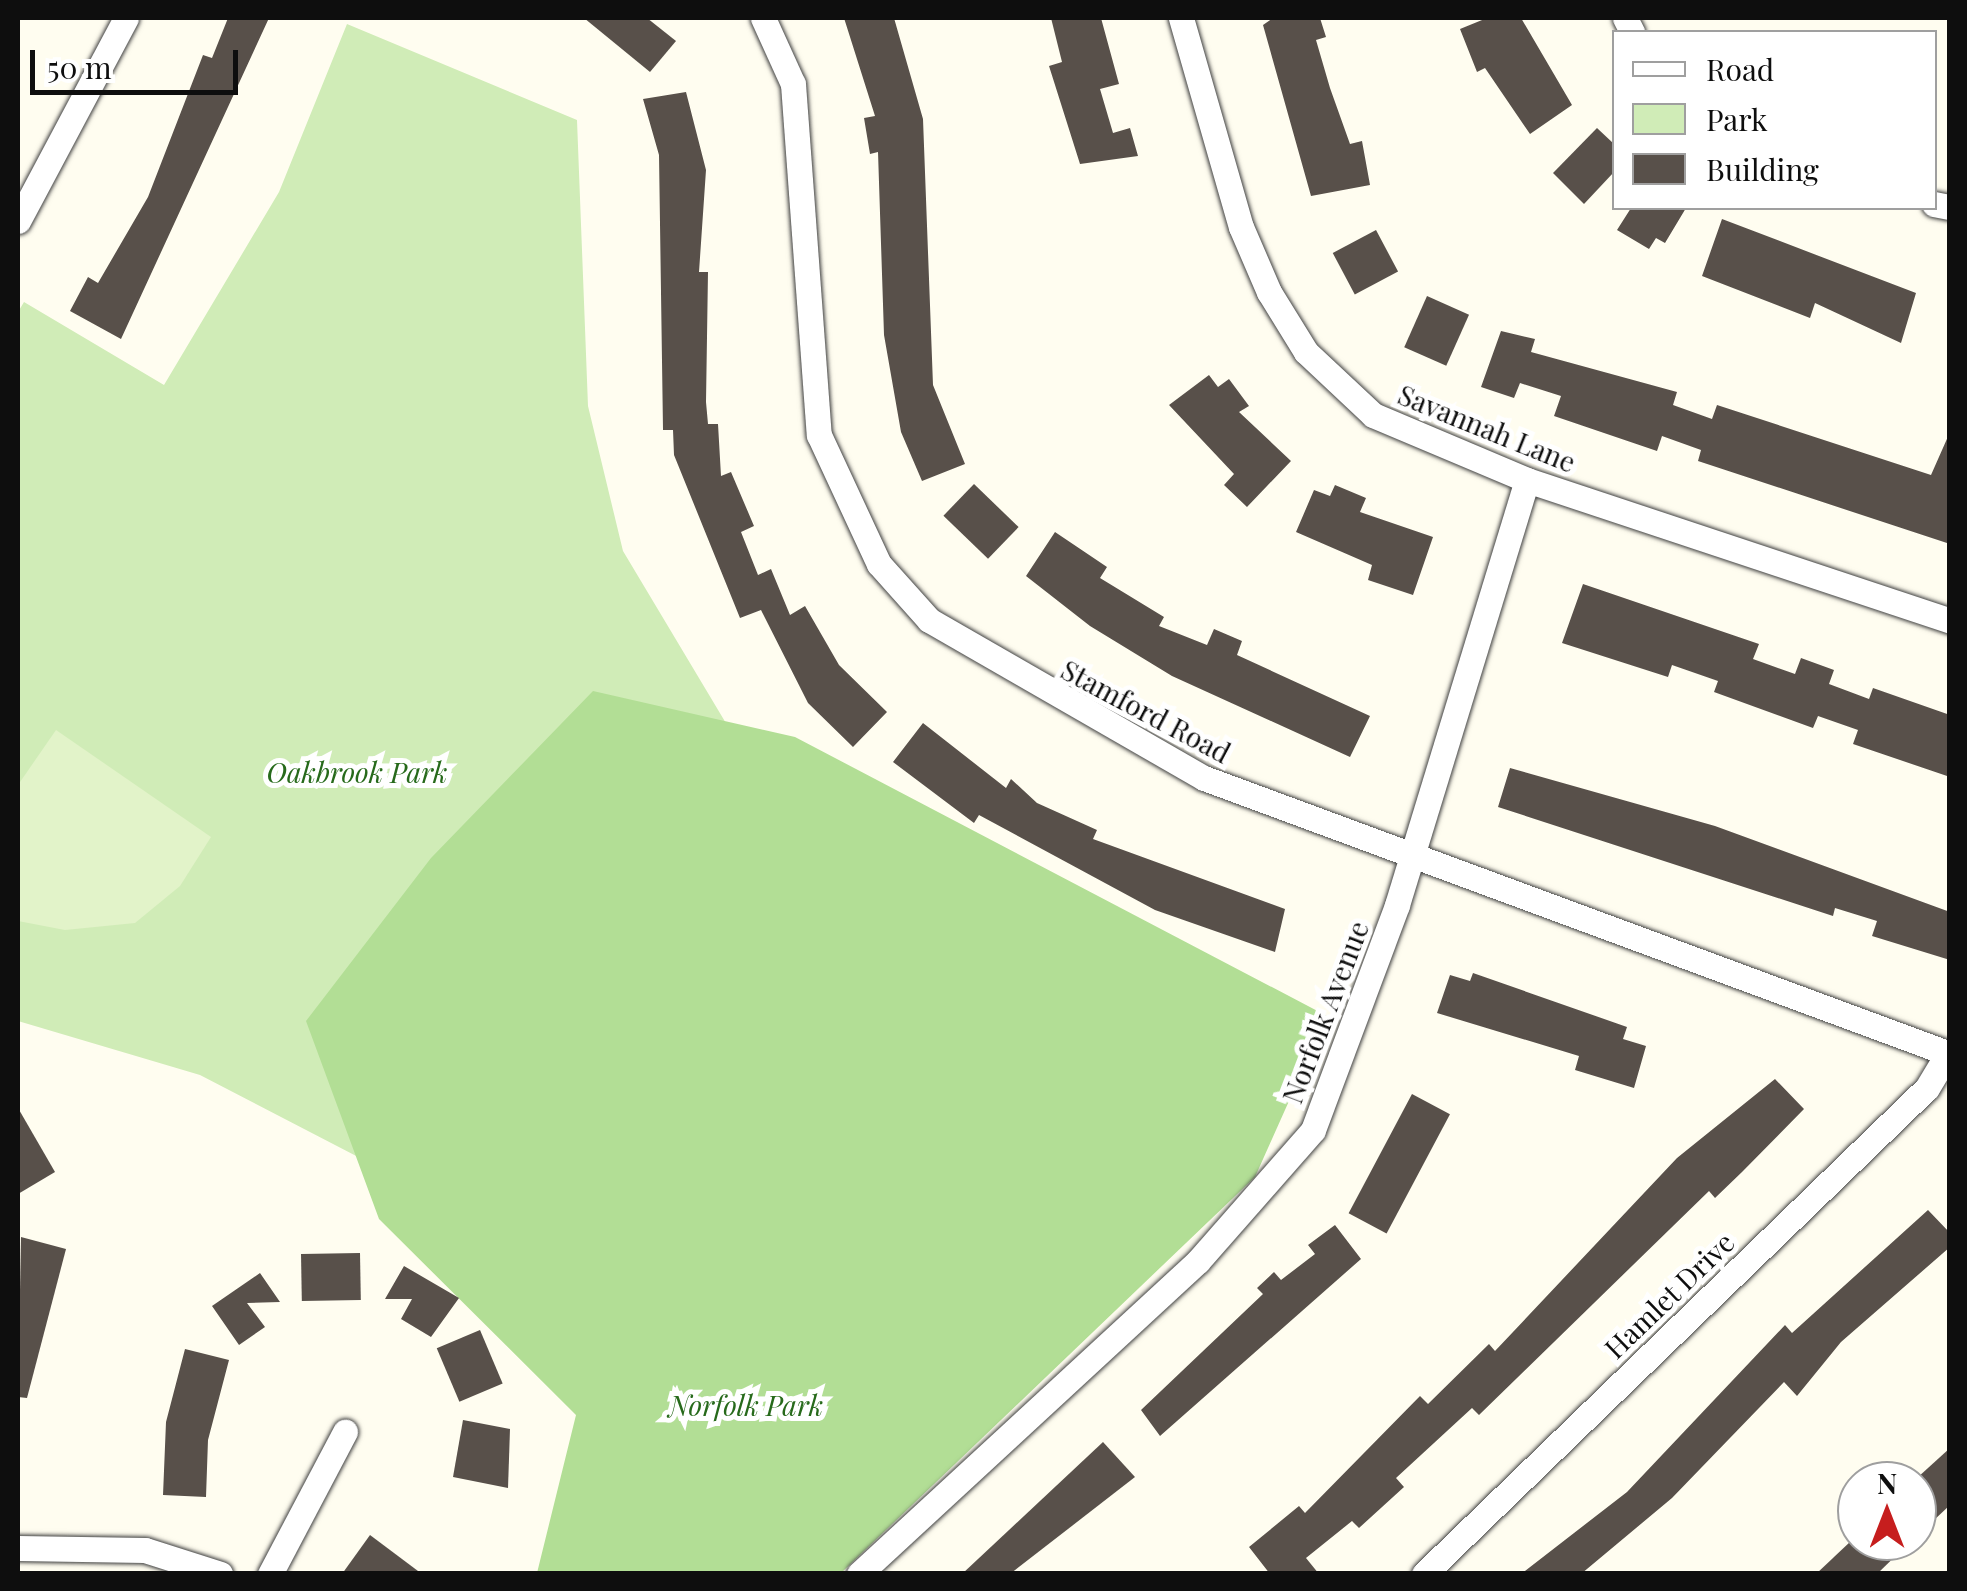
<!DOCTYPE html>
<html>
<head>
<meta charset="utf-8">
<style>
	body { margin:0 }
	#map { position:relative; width:1967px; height:1591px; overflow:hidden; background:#fffdf0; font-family:"Playfair Display",serif }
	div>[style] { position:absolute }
	.green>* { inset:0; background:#d0ecb7 }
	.forest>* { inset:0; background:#b2de95 }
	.pitch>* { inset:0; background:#e2f3c9 }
	.building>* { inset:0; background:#58504a; transform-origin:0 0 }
	.roads { filter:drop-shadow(0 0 2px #414141) drop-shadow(0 0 2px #414141) }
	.minor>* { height:25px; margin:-12.5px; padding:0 12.5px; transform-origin:12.5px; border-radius:12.5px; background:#fff }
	span { translate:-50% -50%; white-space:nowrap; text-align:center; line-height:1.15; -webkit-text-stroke:10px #fff; paint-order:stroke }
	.street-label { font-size:28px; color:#0e0e0e }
	.park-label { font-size:28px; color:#276a1b; font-style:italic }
	.frame { position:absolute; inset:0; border:20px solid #0e0e0e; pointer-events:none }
	.legend { position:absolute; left:1612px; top:30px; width:325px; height:180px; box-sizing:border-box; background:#fff; border:2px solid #9f9f9f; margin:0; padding:12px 18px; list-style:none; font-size:30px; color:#0e0e0e }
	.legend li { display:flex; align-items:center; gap:20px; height:50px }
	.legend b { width:50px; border:2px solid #9f9f9f }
	.north { position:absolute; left:1837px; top:1461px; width:100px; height:100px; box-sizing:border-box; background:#fff; border:2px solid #9f9f9f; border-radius:50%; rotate:0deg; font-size:28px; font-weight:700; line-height:40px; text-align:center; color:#0e0e0e }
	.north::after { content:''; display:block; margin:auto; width:35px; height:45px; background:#c61e1e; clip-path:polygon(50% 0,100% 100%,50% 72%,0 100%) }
	.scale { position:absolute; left:30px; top:50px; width:208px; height:45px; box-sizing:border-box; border:5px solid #0e0e0e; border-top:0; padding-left:12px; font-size:30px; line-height:35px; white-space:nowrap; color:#0e0e0e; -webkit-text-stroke:8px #fff; paint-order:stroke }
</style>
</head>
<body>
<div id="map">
	<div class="green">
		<div style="clip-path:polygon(347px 24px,577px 120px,588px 406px,623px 551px,745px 755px,561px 1574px,590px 1412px,362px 1159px,200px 1075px,18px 1021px,18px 312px,24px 302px,164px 385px,279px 192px)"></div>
	</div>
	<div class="forest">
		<div style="clip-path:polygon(593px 691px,795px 737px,1327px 1016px,1255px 1177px,840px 1574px,537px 1573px,576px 1415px,379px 1219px,306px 1021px,431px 858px)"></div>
	</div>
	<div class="pitch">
		<div style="clip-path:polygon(56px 730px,211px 837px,180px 886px,135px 923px,65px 930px,18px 921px,18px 785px)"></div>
	</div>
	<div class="building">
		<div style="clip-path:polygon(228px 18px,269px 18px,121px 339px,70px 311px,88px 277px,98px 283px,148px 197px,203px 55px,212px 58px)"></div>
		<div style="clip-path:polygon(584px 18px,647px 18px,676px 41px,650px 72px)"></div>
		<div style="clip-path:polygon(844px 18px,894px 18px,923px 119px,933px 385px,965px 464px,922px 481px,901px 432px,884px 335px,878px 152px,870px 154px,864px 118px,875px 116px)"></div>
		<div style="clip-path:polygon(1051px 18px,1101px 18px,1119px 84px,1100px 89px,1113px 133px,1130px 128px,1138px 156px,1080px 164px,1049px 66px,1062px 62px)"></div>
		<div style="clip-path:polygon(1273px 18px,1320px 18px,1326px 37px,1316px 40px,1330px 88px,1350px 144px,1362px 141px,1370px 185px,1311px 196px,1263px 25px)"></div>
		<div style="clip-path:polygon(1487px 18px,1521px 18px,1572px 105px,1530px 134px,1485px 68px,1477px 72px,1460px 29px)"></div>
		<div style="clip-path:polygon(686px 92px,706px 170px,699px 272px,708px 272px,706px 402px,708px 424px,718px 424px,721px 476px,731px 472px,754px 526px,741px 532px,758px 575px,771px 569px,790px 615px,805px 606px,839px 665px,887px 712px,853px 747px,808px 703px,761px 610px,740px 618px,674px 455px,673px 430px,663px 430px,659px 155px,643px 99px)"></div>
		<div style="clip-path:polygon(1597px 128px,1614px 144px,1614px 172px,1584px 204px,1553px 173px)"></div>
		<div style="clip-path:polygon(1631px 208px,1686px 208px,1665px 243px,1656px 238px,1649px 249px,1617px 230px)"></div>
		<div style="clip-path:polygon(1722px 219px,1916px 293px,1901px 343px,1815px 303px,1810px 318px,1702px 276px)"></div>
		<div style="left:1376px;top:230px;width:47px;height:49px;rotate:62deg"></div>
		<div style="left:1427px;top:296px;width:46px;height:56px;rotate:24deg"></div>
		<div style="clip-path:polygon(1501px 331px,1535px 339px,1531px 352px,1677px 392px,1673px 405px,1712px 419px,1717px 405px,1931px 475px,1950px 432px,1950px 544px,1698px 461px,1701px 450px,1662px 436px,1657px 451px,1554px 416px,1561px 396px,1520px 383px,1514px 398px,1481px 387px)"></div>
		<div style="clip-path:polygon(1209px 375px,1218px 387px,1229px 379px,1249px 406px,1239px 412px,1291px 461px,1247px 507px,1224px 485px,1234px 474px,1169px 405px)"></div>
		<div style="left:974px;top:484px;width:62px;height:44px;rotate:44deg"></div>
		<div style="clip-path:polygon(1335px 485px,1366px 498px,1360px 512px,1433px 537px,1413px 595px,1368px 580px,1372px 565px,1296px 532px,1314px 490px,1330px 496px)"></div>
		<div style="clip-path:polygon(1055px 532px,1107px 567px,1100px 578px,1164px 617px,1159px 626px,1207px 645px,1214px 629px,1242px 641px,1237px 655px,1370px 716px,1350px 757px,1172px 676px,1090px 626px,1026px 576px)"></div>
		<div style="clip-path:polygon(1583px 584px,1759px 644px,1753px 659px,1795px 674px,1801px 658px,1834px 670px,1829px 684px,1869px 699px,1873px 688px,1950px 715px,1950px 777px,1853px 744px,1858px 730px,1818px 716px,1813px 728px,1714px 692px,1718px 681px,1672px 665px,1668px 677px,1562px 643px)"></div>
		<div style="clip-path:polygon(923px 723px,1006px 788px,1011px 779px,1037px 803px,1097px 830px,1093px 839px,1285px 909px,1275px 952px,1155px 910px,979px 815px,974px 823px,893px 762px)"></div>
		<div style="clip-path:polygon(1510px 768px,1715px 826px,1950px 912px,1950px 960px,1872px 936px,1877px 921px,1835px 908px,1833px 916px,1498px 807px)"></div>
		<div style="clip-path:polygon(1473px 973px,1627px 1027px,1623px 1039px,1646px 1046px,1634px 1088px,1575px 1070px,1579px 1056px,1437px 1013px,1450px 975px,1470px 981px)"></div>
		<div style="clip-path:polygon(1775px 1079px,1804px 1109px,1742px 1172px,1715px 1198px,1709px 1191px,1479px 1415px,1472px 1408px,1396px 1478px,1404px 1487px,1359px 1528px,1352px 1521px,1306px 1558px,1319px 1574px,1270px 1574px,1249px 1547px,1299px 1506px,1305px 1513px,1420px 1396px,1428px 1404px,1489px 1344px,1495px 1351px,1677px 1158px)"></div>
		<div style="left:1412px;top:1094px;width:43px;height:135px;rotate:28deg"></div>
		<div style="clip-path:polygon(18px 1108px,55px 1172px,18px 1194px)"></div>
		<div style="clip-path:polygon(1928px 1210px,1950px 1233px,1950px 1247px,1841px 1342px,1797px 1396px,1784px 1382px,1672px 1498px,1581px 1574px,1521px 1574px,1627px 1492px,1785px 1325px,1792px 1333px)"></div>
		<div style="clip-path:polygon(1335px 1225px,1361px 1259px,1160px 1436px,1141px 1410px,1263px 1294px,1257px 1288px,1274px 1272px,1281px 1280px,1315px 1254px,1308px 1245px)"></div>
		<div style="clip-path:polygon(21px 1237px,66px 1249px,27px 1398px,18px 1397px)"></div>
		<div style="left:360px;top:1253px;width:47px;height:59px;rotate:89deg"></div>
		<div style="clip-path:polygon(404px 1266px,459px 1298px,431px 1337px,401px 1319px,412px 1299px,385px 1299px)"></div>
		<div style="clip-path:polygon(260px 1273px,280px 1302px,247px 1303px,265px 1327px,239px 1345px,212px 1306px)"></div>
		<div style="left:480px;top:1330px;width:58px;height:47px;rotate:67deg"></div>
		<div style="clip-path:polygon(185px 1349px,229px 1360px,208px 1440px,206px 1497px,163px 1495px,166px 1422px)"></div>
		<div style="clip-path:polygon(463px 1420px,510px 1429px,508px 1488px,453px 1477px)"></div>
		<div style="clip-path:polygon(1103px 1442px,1135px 1477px,1010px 1574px,962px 1574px)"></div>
		<div style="clip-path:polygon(1950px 1448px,1950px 1505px,1917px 1536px,1917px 1478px)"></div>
		<div style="clip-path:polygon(370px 1535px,422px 1574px,342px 1574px)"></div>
		<div style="clip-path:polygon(1851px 1541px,1911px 1541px,1877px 1574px,1816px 1574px)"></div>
	</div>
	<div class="roads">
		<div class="minor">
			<div style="left:763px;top:18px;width:72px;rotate:65.6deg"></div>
			<div style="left:793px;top:84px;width:352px;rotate:85.8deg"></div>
			<div style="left:819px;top:435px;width:142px;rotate:65.1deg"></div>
			<div style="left:879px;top:564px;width:75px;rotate:48.2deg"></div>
			<div style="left:929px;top:620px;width:317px;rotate:29.9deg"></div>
			<div style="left:1204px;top:778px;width:795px;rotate:20.3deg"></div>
			<div style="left:1181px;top:18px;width:217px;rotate:74deg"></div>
			<div style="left:1241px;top:227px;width:71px;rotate:66.7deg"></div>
			<div style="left:1269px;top:292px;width:70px;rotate:58.3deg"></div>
			<div style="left:1306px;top:352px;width:92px;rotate:43.2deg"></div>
			<div style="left:1373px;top:415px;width:167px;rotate:22.9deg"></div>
			<div style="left:1527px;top:480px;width:446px;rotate:18.4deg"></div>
			<div style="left:1625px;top:18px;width:16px;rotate:63deg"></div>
			<div style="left:1934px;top:204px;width:16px;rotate:11deg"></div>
			<div style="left:18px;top:221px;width:230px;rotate:-62deg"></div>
			<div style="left:18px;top:1548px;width:127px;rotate:0.9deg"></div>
			<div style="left:145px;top:1550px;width:79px;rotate:17.7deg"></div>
			<div style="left:270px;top:1574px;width:161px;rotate:-62.2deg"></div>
			<div style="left:859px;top:1574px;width:461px;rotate:-42.7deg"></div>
			<div style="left:1198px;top:1261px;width:174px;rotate:-48.7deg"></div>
			<div style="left:1313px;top:1130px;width:240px;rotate:-69.5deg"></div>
			<div style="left:1397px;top:905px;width:444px;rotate:-73deg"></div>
			<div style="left:1424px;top:1574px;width:699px;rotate:-44.02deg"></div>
			<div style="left:1927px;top:1088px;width:41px;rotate:-59deg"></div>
		</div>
	</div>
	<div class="street-label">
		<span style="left:1487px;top:428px;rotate:22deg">Savannah Lane</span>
		<span style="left:1146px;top:711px;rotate:28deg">Stamford Road</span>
		<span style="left:1325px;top:1012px;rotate:-69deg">Norfolk Avenue</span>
		<span style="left:1669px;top:1295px;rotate:-44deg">Hamlet Drive</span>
	</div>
	<div class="park-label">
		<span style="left:357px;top:772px">Oakbrook Park</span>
		<span style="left:746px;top:1405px">Norfolk Park</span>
	</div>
	<div class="frame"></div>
	<ul class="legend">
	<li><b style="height:12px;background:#fff"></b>Road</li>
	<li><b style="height:28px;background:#d0ecb7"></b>Park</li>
	<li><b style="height:28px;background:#58504a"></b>Building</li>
	</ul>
	<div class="north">N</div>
	<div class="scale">50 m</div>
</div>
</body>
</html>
